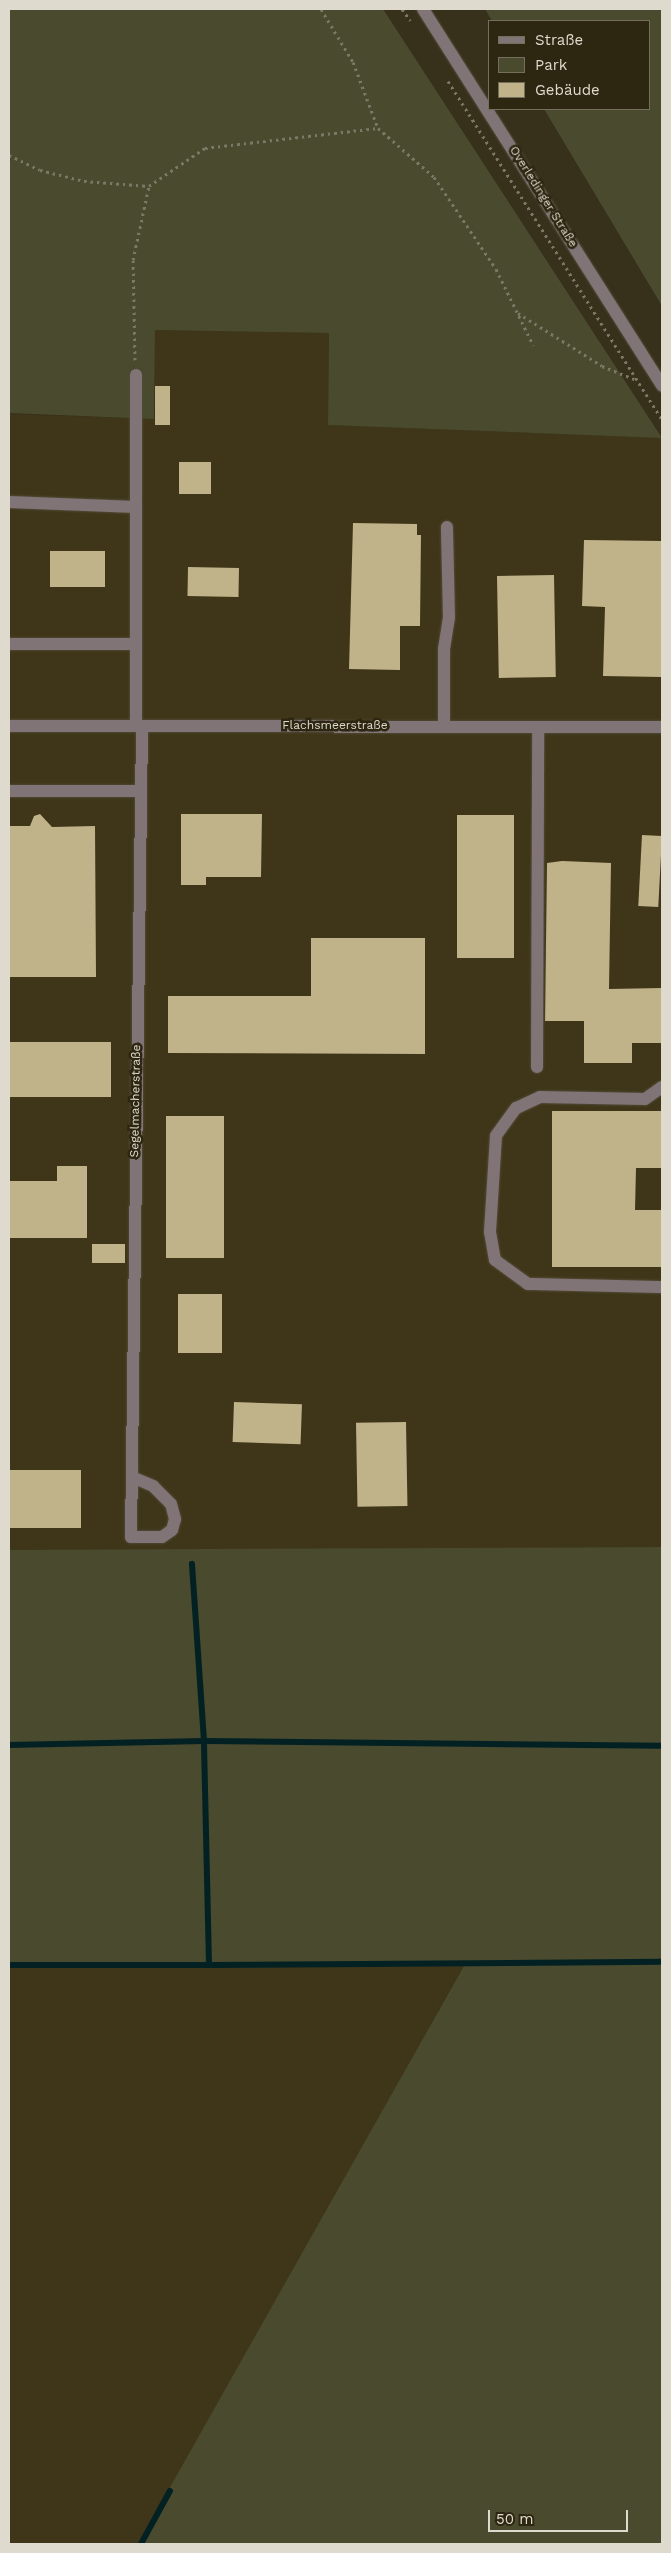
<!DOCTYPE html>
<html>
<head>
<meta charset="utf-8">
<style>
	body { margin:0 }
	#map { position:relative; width:671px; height:2553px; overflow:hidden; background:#37301b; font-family:"Work Sans",sans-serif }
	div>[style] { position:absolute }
	.built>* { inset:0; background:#3f3619 }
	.green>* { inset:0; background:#494a2e }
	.stream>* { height:5.5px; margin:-2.75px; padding:0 2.75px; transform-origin:2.75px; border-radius:2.75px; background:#032123 }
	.building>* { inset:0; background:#c0b389; transform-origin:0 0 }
	.path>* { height:3px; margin-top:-1.5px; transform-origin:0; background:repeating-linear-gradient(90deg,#7d7866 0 2.5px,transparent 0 6.5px) }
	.roads { filter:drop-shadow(0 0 1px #524b37) drop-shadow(0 0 1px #524b37) }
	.minor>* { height:12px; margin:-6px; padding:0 6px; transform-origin:6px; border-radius:6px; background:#817477 }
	span { translate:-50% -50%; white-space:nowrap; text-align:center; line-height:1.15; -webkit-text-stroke:5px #2d2611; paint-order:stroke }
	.street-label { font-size:12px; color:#dedacd }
	.frame { position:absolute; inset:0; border:10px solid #dedacd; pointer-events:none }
	.legend { position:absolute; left:488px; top:20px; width:162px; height:90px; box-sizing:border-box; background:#2d2611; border:1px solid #746e5c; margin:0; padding:6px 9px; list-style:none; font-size:15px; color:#dedacd }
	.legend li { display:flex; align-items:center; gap:10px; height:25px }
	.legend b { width:25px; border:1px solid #746e5c }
	.scale { position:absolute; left:488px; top:2510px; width:140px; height:22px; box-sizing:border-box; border:2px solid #dedacd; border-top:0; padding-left:6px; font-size:15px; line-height:18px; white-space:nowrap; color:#dedacd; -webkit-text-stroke:4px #2d2611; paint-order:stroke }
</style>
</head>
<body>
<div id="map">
	<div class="built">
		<div style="clip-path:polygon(155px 330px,329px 333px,328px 425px,662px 438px,662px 1547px,9px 1552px,9px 414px,155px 419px)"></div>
		<div style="clip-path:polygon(465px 1963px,140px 2544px,9px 2544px,9px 1965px)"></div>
	</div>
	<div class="green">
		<div style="clip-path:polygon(9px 9px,383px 9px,662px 438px,328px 425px,329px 333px,155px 330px,154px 419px,9px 413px)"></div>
		<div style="clip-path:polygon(485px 9px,662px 9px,662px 306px,544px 109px,650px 109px,650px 21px,492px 21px)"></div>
		<div style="clip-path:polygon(662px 1547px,662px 2544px,138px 2544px,465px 1964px,9px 1965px,9px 1550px)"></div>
	</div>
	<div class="stream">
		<div style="left:9px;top:1745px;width:195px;rotate:-1.2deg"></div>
		<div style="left:204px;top:1741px;width:458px;rotate:0.6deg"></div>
		<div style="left:9px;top:1965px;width:200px"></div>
		<div style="left:209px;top:1965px;width:224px;rotate:-91.3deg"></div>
		<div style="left:204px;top:1741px;width:177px;rotate:-93.9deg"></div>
		<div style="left:209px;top:1965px;width:453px;rotate:-0.4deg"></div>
		<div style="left:141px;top:2544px;width:60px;rotate:-61.3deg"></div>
	</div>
	<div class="building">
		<div style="left:155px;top:386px;width:15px;height:39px"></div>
		<div style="left:179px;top:462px;width:32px;height:32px"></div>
		<div style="clip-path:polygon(353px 523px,417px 524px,417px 535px,421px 535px,420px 626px,400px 626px,400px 670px,349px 669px)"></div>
		<div style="clip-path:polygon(584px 540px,662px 541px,662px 677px,603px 676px,605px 607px,582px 606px)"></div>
		<div style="left:50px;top:551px;width:55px;height:36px"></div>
		<div style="left:188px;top:567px;width:51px;height:29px;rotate:1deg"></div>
		<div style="left:554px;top:575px;width:102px;height:57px;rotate:89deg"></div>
		<div style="clip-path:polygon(40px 814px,52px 827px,95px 826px,96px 977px,9px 977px,9px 826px,30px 826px,34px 816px)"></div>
		<div style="clip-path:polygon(181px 814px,262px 814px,261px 877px,206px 877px,206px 885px,181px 885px)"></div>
		<div style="left:457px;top:815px;width:57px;height:143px"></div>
		<div style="left:642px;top:835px;width:20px;height:71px;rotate:3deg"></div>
		<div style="clip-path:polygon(562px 861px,611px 863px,609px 989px,662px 988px,662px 1043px,632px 1043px,632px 1063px,584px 1063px,584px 1021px,545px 1021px,547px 863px)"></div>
		<div style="clip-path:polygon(311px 938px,425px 938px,425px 1054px,168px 1053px,168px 996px,311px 996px)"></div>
		<div style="left:9px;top:1042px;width:102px;height:55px"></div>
		<div style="clip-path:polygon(552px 1111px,662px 1111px,662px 1168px,636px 1168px,635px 1210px,662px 1210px,662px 1267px,552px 1267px)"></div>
		<div style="left:166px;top:1116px;width:58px;height:142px"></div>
		<div style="clip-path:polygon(57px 1166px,87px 1166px,87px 1238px,9px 1238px,9px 1181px,57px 1181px)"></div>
		<div style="left:92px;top:1244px;width:33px;height:19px"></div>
		<div style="left:222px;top:1294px;width:59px;height:44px;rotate:90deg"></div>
		<div style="left:234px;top:1402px;width:68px;height:40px;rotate:2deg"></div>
		<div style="left:406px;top:1422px;width:84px;height:50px;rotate:89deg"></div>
		<div style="left:9px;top:1470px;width:72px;height:58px"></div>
	</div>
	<div class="path">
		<div style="left:321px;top:9px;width:62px;rotate:58.9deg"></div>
		<div style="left:353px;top:62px;width:71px;rotate:69.3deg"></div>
		<div style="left:378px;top:128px;width:74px;rotate:41.2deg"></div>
		<div style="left:434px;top:177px;width:111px;rotate:56deg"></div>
		<div style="left:496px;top:269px;width:85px;rotate:64deg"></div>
		<div style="left:402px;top:9px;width:14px;rotate:54deg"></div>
		<div style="left:448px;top:81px;width:401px;rotate:57.7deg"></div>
		<div style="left:9px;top:155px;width:34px;rotate:26deg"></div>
		<div style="left:40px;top:170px;width:45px;rotate:14deg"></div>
		<div style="left:84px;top:181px;width:65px;rotate:4.4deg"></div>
		<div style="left:518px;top:313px;width:99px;rotate:32.2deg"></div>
		<div style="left:602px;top:366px;width:35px;rotate:22deg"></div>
		<div style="left:135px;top:360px;width:100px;rotate:-91.1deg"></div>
		<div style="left:133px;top:260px;width:76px;rotate:-77.8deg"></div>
		<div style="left:149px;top:186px;width:68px;rotate:-34.2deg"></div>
		<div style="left:205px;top:148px;width:174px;rotate:-6.6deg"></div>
	</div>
	<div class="roads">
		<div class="minor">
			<div style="left:423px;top:9px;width:446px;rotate:57.6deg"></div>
			<div style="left:136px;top:375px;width:351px;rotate:90deg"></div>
			<div style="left:9px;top:502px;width:127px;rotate:2.3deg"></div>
			<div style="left:9px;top:644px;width:127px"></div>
			<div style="left:9px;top:726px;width:653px;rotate:0.09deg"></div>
			<div style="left:444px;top:727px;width:78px;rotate:-90deg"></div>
			<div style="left:444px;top:649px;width:31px;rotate:-81deg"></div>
			<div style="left:449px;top:618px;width:91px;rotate:-91.3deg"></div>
			<div style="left:9px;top:791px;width:131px"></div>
			<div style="left:537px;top:1067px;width:340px;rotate:-89.8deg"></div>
			<div style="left:662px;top:1087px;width:21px;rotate:145deg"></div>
			<div style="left:645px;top:1099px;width:105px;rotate:-178.9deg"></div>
			<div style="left:540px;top:1097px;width:26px;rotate:155deg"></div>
			<div style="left:516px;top:1108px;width:34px;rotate:126deg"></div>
			<div style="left:496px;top:1136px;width:96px;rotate:93.6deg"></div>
			<div style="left:490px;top:1232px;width:28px;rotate:80deg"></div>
			<div style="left:495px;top:1260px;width:41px;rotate:36deg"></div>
			<div style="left:528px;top:1284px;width:134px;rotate:1.3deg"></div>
			<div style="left:132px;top:1477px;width:23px;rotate:23deg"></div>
			<div style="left:153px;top:1486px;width:25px;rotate:45deg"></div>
			<div style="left:171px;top:1504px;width:16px;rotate:75deg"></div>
			<div style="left:175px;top:1519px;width:11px;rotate:105deg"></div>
			<div style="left:172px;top:1530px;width:12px;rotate:145deg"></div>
			<div style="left:162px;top:1537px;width:31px;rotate:180deg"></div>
			<div style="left:131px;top:1537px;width:811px;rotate:-89.22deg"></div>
		</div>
	</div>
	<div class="street-label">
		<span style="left:543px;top:197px;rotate:58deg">Overledinger Straße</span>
		<span style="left:335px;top:726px">Flachsmeerstraße</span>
		<span style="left:136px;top:1101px;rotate:-89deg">Segelmacherstraße</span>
	</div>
	<div class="frame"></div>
	<ul class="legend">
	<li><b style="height:6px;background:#817477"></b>Straße</li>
	<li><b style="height:14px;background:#494a2e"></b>Park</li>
	<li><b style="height:14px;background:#c0b389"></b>Gebäude</li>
	</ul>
	<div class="scale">50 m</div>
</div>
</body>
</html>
